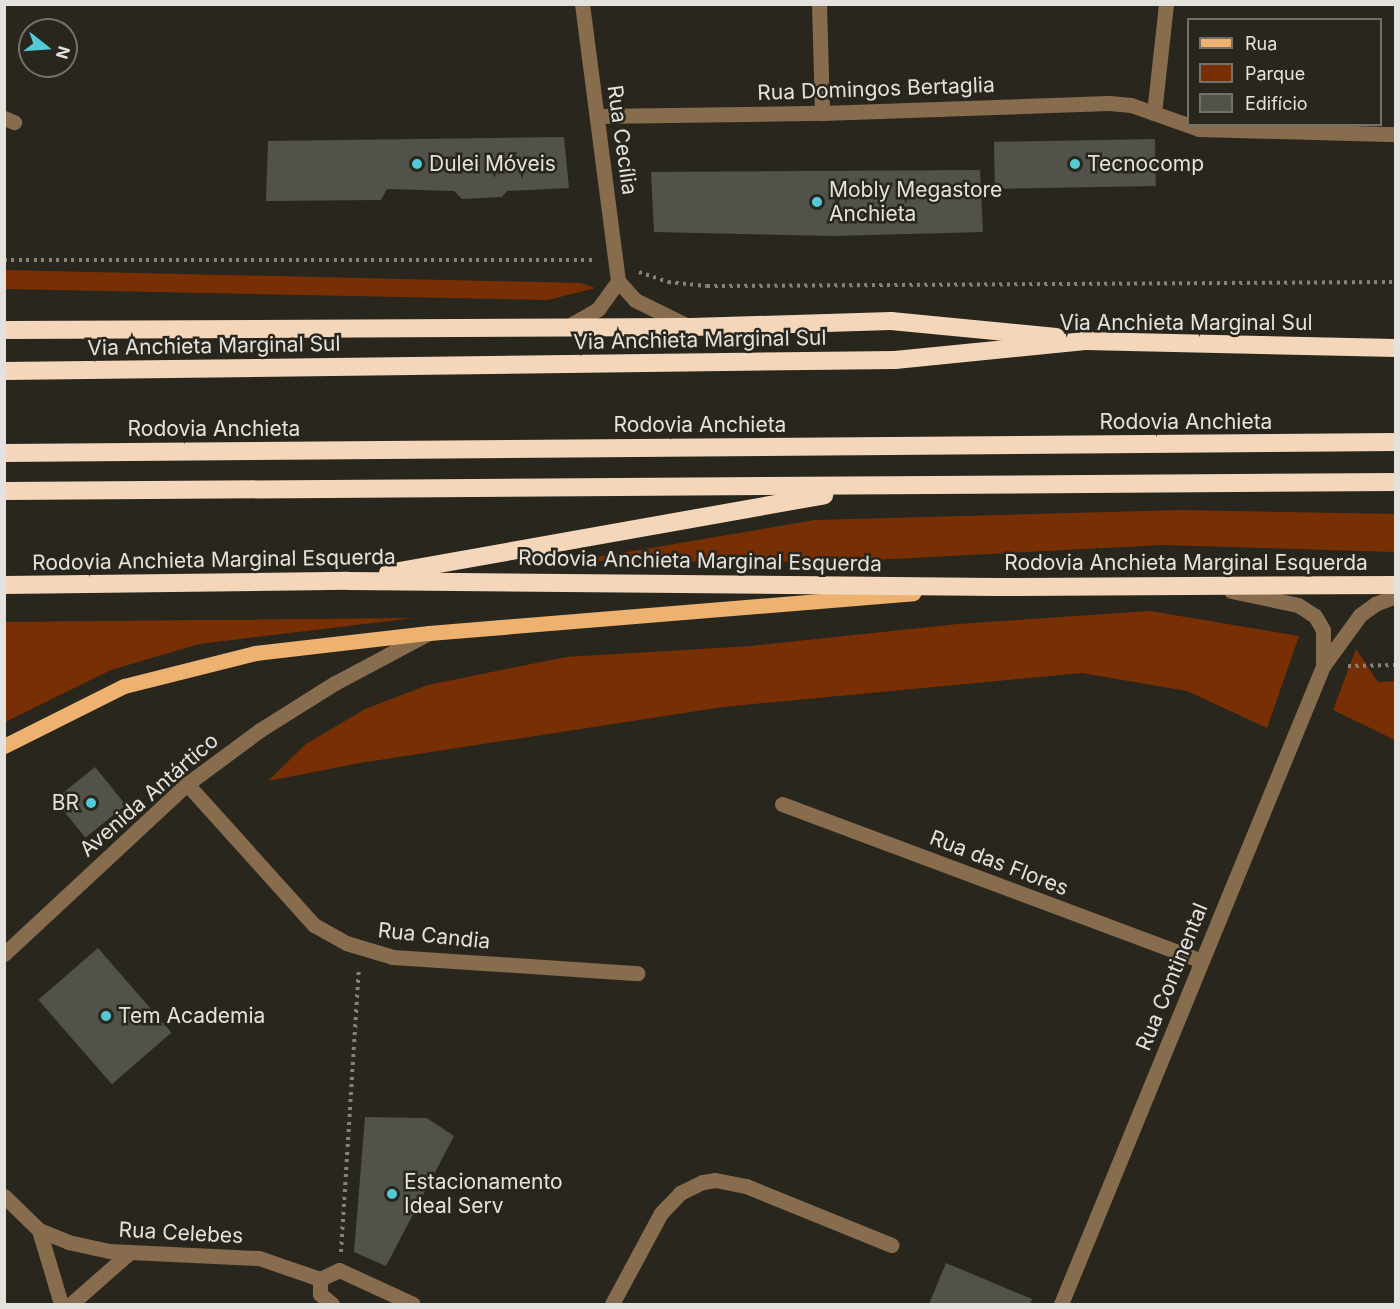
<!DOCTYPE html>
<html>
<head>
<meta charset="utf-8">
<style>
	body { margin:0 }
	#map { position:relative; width:1400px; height:1309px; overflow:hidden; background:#29261e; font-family:Inter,sans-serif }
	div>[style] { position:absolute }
	.green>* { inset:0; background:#792f04 }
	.building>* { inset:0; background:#51524a; transform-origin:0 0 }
	.path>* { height:4px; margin-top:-2px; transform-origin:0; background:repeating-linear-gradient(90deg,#84827c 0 3px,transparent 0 7.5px) }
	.minor>* { height:15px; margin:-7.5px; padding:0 7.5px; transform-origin:7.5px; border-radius:7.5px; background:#886c4e }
	.major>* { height:15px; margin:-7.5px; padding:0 7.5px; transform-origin:7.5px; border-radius:7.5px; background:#edb170 }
	.highway>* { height:18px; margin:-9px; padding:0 9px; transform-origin:9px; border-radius:9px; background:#f4d7ba }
	.dots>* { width:16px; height:16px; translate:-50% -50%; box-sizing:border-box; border:3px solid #29261e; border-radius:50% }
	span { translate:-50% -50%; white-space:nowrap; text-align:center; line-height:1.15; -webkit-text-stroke:5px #29261e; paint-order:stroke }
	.street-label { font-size:21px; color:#e4e2de }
	.poi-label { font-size:21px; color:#e4e2de }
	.left { translate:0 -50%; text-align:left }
	.right { translate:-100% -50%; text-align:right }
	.frame { position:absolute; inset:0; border:6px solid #e4e2de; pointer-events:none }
	.legend { position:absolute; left:1187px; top:18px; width:195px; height:108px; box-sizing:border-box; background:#29261e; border:2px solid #74716b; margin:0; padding:8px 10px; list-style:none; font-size:18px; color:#e4e2de }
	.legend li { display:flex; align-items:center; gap:12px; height:30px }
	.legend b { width:30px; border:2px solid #74716b }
	.north { position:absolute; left:18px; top:18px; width:60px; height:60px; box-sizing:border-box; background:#29261e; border:2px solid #74716b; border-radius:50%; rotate:107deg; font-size:16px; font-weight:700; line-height:24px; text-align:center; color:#e4e2de }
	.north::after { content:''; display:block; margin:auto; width:21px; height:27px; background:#52cbd7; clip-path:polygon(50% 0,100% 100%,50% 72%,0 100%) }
</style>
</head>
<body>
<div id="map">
	<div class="green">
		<div style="clip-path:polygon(5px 270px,581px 283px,595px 288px,548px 300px,5px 289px)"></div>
		<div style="clip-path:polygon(1182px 510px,1395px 514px,1395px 552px,1163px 545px,835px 562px,574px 561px,815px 520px)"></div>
		<div style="clip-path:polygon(1150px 611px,1299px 636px,1267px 728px,1187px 691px,1082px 673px,723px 707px,360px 763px,268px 781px,306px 744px,365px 709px,428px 685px,566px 657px,751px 646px,958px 624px)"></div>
		<div style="clip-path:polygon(414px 618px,199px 644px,111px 670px,5px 722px,5px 622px)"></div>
		<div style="clip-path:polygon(1356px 649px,1378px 682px,1395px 681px,1395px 740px,1333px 710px)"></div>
	</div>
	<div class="building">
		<div style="clip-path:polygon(564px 137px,569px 188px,507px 191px,502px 197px,462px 199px,454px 191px,387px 189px,381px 200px,266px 201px,268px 141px)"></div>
		<div style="left:1155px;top:139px;width:47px;height:161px;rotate:89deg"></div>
		<div style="clip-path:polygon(980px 170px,983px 232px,834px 236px,654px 232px,651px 172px)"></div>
		<div style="left:95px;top:767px;width:49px;height:52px;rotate:51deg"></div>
		<div style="left:98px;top:948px;width:112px;height:79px;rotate:49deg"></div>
		<div style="clip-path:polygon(365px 1117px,427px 1118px,454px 1136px,386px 1266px,354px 1252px)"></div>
		<div style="clip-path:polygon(946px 1263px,1032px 1299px,1030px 1304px,929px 1304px)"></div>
	</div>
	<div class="path">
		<div style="left:4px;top:260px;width:592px"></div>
		<div style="left:639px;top:272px;width:31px;rotate:19deg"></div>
		<div style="left:668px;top:282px;width:39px;rotate:6deg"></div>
		<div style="left:707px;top:286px;width:689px;rotate:-0.33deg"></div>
		<div style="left:1396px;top:639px;width:18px;rotate:90deg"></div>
		<div style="left:1348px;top:666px;width:48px;rotate:-1.2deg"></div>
		<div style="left:341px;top:1252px;width:284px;rotate:-86.4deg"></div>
	</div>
	<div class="minor">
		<div style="left:819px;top:4px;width:109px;rotate:88.4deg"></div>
		<div style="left:1154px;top:113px;width:110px;rotate:-83.7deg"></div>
		<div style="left:598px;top:116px;width:224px;rotate:-0.8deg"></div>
		<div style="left:822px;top:113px;width:287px;rotate:-2deg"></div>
		<div style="left:1109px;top:103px;width:22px;rotate:5deg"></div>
		<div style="left:1131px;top:105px;width:72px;rotate:19.4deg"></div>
		<div style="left:1199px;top:129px;width:197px;rotate:1.5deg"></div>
		<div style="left:4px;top:118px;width:11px;rotate:22deg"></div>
		<div style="left:618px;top:281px;width:25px;rotate:48deg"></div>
		<div style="left:635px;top:300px;width:59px;rotate:26.1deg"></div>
		<div style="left:567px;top:327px;width:36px;rotate:-30deg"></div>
		<div style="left:598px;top:309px;width:34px;rotate:-54deg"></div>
		<div style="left:618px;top:281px;width:279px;rotate:-97.4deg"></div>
		<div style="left:1231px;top:591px;width:68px;rotate:11.8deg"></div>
		<div style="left:1298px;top:605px;width:20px;rotate:33deg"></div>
		<div style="left:1315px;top:616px;width:16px;rotate:60deg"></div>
		<div style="left:1323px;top:630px;width:36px;rotate:90deg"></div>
		<div style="left:187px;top:784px;width:190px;rotate:48deg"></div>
		<div style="left:314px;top:925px;width:37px;rotate:29deg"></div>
		<div style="left:346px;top:943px;width:49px;rotate:16.6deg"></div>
		<div style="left:393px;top:957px;width:245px;rotate:3.8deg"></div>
		<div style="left:782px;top:804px;width:447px;rotate:20.5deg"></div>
		<div style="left:4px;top:954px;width:250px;rotate:-42.9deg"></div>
		<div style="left:187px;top:784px;width:91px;rotate:-36.5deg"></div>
		<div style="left:260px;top:730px;width:89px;rotate:-32.1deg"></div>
		<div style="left:335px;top:683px;width:106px;rotate:-28deg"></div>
		<div style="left:4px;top:1196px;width:49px;rotate:44.2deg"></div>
		<div style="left:39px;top:1230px;width:31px;rotate:22deg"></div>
		<div style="left:68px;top:1242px;width:42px;rotate:12.4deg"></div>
		<div style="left:109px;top:1251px;width:150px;rotate:2.7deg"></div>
		<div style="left:259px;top:1258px;width:65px;rotate:19deg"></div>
		<div style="left:39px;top:1230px;width:77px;rotate:73.4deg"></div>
		<div style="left:71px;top:1304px;width:79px;rotate:-41.4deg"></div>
		<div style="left:332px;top:1304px;width:16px;rotate:-140deg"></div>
		<div style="left:320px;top:1294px;width:15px;rotate:-90deg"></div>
		<div style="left:320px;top:1279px;width:21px;rotate:-25deg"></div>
		<div style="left:339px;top:1270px;width:81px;rotate:24.7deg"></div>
		<div style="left:612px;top:1304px;width:103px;rotate:-61.7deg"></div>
		<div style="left:661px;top:1213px;width:28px;rotate:-46deg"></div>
		<div style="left:680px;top:1193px;width:25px;rotate:-26deg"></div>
		<div style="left:703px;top:1182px;width:12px;rotate:-9deg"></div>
		<div style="left:715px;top:1180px;width:32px;rotate:11deg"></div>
		<div style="left:746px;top:1186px;width:157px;rotate:22.1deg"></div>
		<div style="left:1061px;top:1304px;width:690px;rotate:-67.67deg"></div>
		<div style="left:1323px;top:666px;width:63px;rotate:-54deg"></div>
		<div style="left:1360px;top:615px;width:19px;rotate:-36deg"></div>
		<div style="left:1375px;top:604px;width:22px;rotate:-21deg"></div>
	</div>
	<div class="major">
		<div style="left:4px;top:746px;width:134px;rotate:-26.6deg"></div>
		<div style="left:124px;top:686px;width:135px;rotate:-14.1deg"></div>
		<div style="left:255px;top:653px;width:175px;rotate:-6.6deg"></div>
		<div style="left:429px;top:633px;width:486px;rotate:-4.7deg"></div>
	</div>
	<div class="highway">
		<div style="left:4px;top:330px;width:688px;rotate:-0.25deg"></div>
		<div style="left:692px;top:327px;width:199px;rotate:-1.7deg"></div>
		<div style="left:891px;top:321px;width:166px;rotate:5.5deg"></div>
		<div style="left:4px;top:371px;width:891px;rotate:-0.71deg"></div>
		<div style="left:895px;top:360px;width:191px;rotate:-5.7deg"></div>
		<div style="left:1085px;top:341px;width:311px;rotate:1.3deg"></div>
		<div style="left:4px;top:453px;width:1392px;rotate:-0.45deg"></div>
		<div style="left:4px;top:491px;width:1392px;rotate:-0.37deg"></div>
		<div style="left:388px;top:573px;width:443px;rotate:-10.1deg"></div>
		<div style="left:4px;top:585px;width:344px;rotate:-0.7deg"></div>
		<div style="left:348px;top:581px;width:649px;rotate:0.53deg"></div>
		<div style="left:997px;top:587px;width:399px;rotate:-0.3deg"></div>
	</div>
	<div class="dots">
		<div style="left:417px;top:164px;background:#52cbd7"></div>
		<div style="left:1075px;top:164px;background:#52cbd7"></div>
		<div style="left:817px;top:202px;background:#52cbd7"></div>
		<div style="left:91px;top:803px;background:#52cbd7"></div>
		<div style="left:106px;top:1016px;background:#52cbd7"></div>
		<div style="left:392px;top:1194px;background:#52cbd7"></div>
	</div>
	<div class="street-label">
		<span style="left:876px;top:89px;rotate:-2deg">Rua Domingos Bertaglia</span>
		<span style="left:622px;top:140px;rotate:82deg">Rua Cecília</span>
		<span style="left:1186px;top:323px">Via Anchieta Marginal Sul</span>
		<span style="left:700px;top:340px;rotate:-1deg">Via Anchieta Marginal Sul</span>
		<span style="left:214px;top:346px;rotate:-1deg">Via Anchieta Marginal Sul</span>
		<span style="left:1186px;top:422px">Rodovia Anchieta</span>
		<span style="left:700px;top:425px">Rodovia Anchieta</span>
		<span style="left:214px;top:429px">Rodovia Anchieta</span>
		<span style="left:214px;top:560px;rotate:-1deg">Rodovia Anchieta Marginal Esquerda</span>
		<span style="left:700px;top:561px;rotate:1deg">Rodovia Anchieta Marginal Esquerda</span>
		<span style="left:1186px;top:563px">Rodovia Anchieta Marginal Esquerda</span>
		<span style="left:149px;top:795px;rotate:-41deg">Avenida Antártico</span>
		<span style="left:999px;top:863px;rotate:21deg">Rua das Flores</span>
		<span style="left:434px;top:936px;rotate:6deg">Rua Candia</span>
		<span style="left:1172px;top:977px;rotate:-68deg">Rua Continental</span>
		<span style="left:181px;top:1233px;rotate:3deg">Rua Celebes</span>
	</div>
	<div class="poi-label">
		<span class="left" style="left:429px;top:164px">Dulei Móveis</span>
		<span class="left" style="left:1087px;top:164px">Tecnocomp</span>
		<span class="left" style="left:829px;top:202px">Mobly Megastore<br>Anchieta</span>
		<span class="right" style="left:79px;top:803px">BR</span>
		<span class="left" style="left:118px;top:1016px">Tem Academia</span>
		<span class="left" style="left:404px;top:1194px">Estacionamento<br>Ideal Serv</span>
	</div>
	<div class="frame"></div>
	<ul class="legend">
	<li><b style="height:8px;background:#edb170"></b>Rua</li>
	<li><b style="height:16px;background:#792f04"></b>Parque</li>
	<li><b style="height:16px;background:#51524a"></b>Edifício</li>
	</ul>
	<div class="north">N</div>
</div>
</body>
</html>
